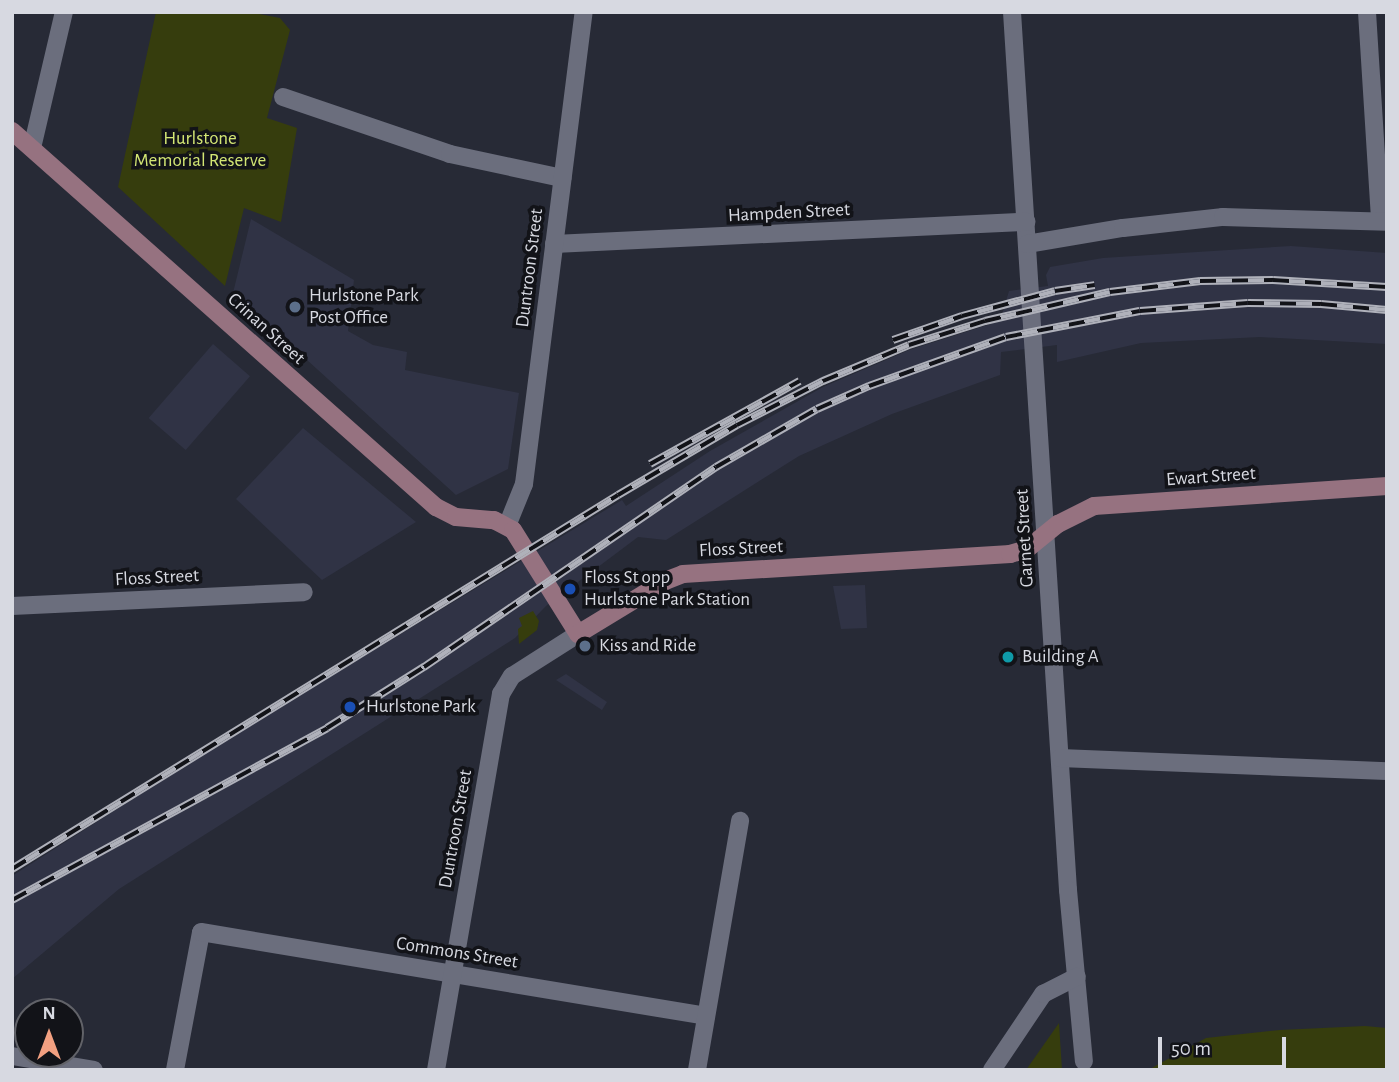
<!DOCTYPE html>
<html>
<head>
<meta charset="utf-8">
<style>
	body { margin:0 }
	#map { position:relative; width:1399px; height:1082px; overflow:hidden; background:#272a36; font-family:"Alegreya Sans",sans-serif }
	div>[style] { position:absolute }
	.built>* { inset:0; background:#303345; transform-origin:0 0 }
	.green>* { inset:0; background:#363d0d }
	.street>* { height:18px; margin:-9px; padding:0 9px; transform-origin:9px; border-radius:9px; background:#6b6e7d }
	.secondary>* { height:18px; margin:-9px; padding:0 9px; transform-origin:9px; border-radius:9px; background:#967280 }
	.rail>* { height:8px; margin-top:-4px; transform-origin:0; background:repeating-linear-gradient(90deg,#121318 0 16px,#afb1ba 0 32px); box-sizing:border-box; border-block:2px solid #afb1ba }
	.dots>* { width:19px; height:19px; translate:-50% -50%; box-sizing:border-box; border:4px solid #121318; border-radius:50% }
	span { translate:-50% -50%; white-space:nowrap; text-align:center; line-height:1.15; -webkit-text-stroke:7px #121318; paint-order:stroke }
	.park-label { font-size:19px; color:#d3e674 }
	.street-label { font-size:19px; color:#d7d9e1 }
	.poi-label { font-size:19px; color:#d7d9e1 }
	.left { translate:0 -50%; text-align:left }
	.frame { position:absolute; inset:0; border:14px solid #d7d9e1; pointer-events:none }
	.north { position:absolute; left:14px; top:998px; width:70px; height:70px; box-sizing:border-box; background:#121318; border:2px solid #616268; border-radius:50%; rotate:0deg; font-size:19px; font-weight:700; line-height:28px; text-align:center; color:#d7d9e1 }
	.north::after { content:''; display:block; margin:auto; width:24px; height:32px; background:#f2a081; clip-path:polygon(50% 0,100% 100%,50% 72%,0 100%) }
	.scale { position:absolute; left:1158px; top:1037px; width:128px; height:32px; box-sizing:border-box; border:4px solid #d7d9e1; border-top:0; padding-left:9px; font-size:21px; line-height:24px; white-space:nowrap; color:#d7d9e1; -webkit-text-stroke:5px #121318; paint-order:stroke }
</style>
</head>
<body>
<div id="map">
	<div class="built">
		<div style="clip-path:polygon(251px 219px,354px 280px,348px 331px,373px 345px,407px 352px,405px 370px,519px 393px,508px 469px,456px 495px,233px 293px)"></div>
		<div style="clip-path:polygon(1291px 246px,1387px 253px,1387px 344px,1260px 337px,1141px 343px,1057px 362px,1057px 345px,1001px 352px,1000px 375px,892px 414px,799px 456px,666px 540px,638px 537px,546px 606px,515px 638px,119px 889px,12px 979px,12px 876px,222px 742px,622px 500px,626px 506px,710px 451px,823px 387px,909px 350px,1000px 321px,1009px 291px,1048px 286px,1046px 275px,1050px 267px,1103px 258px)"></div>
		<div style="left:213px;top:344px;width:49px;height:98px;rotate:41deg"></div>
		<div style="clip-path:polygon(303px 428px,416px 522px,322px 580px,236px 499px)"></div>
		<div style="clip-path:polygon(865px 585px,867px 628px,841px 629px,833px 586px)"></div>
		<div style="clip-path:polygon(566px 674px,607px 702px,602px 710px,556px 680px)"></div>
	</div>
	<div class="green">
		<div style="clip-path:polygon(156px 12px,249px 12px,280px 18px,290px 30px,267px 118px,297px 128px,281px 222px,244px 208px,225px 286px,118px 187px)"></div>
		<div style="clip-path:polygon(533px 611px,539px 621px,537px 630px,519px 644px,518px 629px,522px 626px,519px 618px)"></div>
		<div style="clip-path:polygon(1059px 1023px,1062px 1070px,1026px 1070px)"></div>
		<div style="clip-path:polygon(1365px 1026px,1387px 1028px,1387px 1070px,1148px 1070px,1206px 1038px,1280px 1030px)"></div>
	</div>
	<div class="street">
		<div style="left:1012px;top:12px;width:880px;rotate:86.35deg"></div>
		<div style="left:1068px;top:890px;width:172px;rotate:84.7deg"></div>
		<div style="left:1367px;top:12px;width:209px;rotate:86.4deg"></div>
		<div style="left:283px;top:97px;width:176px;rotate:18.8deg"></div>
		<div style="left:450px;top:154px;width:115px;rotate:12.1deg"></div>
		<div style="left:32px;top:148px;width:140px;rotate:-76.8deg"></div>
		<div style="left:554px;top:244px;width:473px;rotate:-2.7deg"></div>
		<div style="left:1027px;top:244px;width:97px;rotate:-9.5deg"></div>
		<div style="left:1123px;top:228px;width:101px;rotate:-6.3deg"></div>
		<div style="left:1223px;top:217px;width:164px;rotate:1.7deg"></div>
		<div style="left:507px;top:526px;width:45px;rotate:-68deg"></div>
		<div style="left:524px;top:484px;width:476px;rotate:-82.8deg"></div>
		<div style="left:12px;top:606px;width:292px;rotate:-2.7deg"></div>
		<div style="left:1060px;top:758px;width:327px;rotate:2.3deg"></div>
		<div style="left:12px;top:1056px;width:83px;rotate:9.7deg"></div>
		<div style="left:175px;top:1070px;width:140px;rotate:-79.3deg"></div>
		<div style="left:201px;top:932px;width:512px;rotate:9.44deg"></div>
		<div style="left:436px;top:1070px;width:382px;rotate:-80.2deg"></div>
		<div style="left:501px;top:694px;width:21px;rotate:-59deg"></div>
		<div style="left:512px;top:676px;width:78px;rotate:-32.5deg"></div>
		<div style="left:697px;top:1070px;width:253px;rotate:-80.2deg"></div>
		<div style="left:992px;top:1070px;width:92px;rotate:-56.1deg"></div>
		<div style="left:1043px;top:994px;width:38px;rotate:-27deg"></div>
	</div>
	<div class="secondary">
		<div style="left:12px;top:131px;width:567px;rotate:41.57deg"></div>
		<div style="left:436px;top:507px;width:22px;rotate:27deg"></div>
		<div style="left:456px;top:517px;width:38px;rotate:5deg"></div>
		<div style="left:494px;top:520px;width:21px;rotate:28deg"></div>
		<div style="left:513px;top:530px;width:123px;rotate:58deg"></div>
		<div style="left:578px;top:634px;width:102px;rotate:-31.3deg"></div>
		<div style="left:665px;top:581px;width:19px;rotate:-21deg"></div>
		<div style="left:683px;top:574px;width:328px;rotate:-3.5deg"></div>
		<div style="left:1010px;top:554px;width:18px;rotate:-16deg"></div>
		<div style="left:1027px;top:549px;width:40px;rotate:-39deg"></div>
		<div style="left:1058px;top:524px;width:40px;rotate:-26.6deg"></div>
		<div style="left:1094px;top:506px;width:294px;rotate:-3.9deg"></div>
	</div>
	<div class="rail">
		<div style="left:893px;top:340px;width:73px;rotate:-19.2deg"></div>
		<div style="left:962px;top:316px;width:96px;rotate:-15deg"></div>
		<div style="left:1055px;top:291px;width:40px;rotate:-8.5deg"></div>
		<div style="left:650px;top:464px;width:171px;rotate:-29deg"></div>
		<div style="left:12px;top:869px;width:712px;rotate:-31.68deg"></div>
		<div style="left:618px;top:495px;width:138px;rotate:-30.5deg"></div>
		<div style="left:737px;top:425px;width:97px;rotate:-27.1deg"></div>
		<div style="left:823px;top:381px;width:93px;rotate:-22.7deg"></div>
		<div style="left:909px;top:345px;width:80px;rotate:-17.5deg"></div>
		<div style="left:985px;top:321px;width:128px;rotate:-13.1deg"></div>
		<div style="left:1110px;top:292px;width:91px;rotate:-7deg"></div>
		<div style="left:1200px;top:281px;width:73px;rotate:-0.8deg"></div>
		<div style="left:1273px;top:280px;width:114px;rotate:3.5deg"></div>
		<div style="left:12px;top:900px;width:359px;rotate:-28.6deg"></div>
		<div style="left:327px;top:728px;width:115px;rotate:-32.2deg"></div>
		<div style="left:424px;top:667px;width:354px;rotate:-34.4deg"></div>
		<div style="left:716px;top:467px;width:116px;rotate:-29.9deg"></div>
		<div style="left:817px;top:409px;width:57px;rotate:-23.9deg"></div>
		<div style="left:869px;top:386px;width:145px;rotate:-19.7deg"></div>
		<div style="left:1006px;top:337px;width:136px;rotate:-11deg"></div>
		<div style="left:1140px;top:311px;width:108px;rotate:-4.2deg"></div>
		<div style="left:1248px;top:303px;width:73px;rotate:0.8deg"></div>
		<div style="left:1321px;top:304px;width:66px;rotate:5.2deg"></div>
	</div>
	<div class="dots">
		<div style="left:295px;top:307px;background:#5c6f8a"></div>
		<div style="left:570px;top:589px;background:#1a4fb4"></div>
		<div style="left:585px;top:646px;background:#5c6f8a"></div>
		<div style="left:1008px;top:657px;background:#0f9aa8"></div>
		<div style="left:350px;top:707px;background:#1a4fb4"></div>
	</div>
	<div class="park-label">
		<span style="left:200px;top:150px">Hurlstone<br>Memorial Reserve</span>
	</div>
	<div class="street-label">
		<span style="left:789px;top:213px;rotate:-3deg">Hampden Street</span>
		<span style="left:530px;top:268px;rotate:-83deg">Duntroon Street</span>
		<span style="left:266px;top:329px;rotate:42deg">Crinan Street</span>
		<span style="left:1211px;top:477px;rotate:-4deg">Ewart Street</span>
		<span style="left:1025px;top:538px;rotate:-93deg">Garnet Street</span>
		<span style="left:741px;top:549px;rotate:-3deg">Floss Street</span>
		<span style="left:157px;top:578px;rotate:-3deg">Floss Street</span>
		<span style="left:456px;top:829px;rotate:-80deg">Duntroon Street</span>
		<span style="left:457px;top:953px;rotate:9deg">Commons Street</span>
	</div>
	<div class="poi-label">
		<span class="left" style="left:309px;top:307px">Hurlstone Park<br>Post Office</span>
		<span class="left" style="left:584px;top:589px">Floss St opp<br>Hurlstone Park Station</span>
		<span class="left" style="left:599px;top:646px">Kiss and Ride</span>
		<span class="left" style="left:1022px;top:657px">Building A</span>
		<span class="left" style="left:366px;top:707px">Hurlstone Park</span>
	</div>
	<div class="frame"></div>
	<div class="north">N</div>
	<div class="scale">50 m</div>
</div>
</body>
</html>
